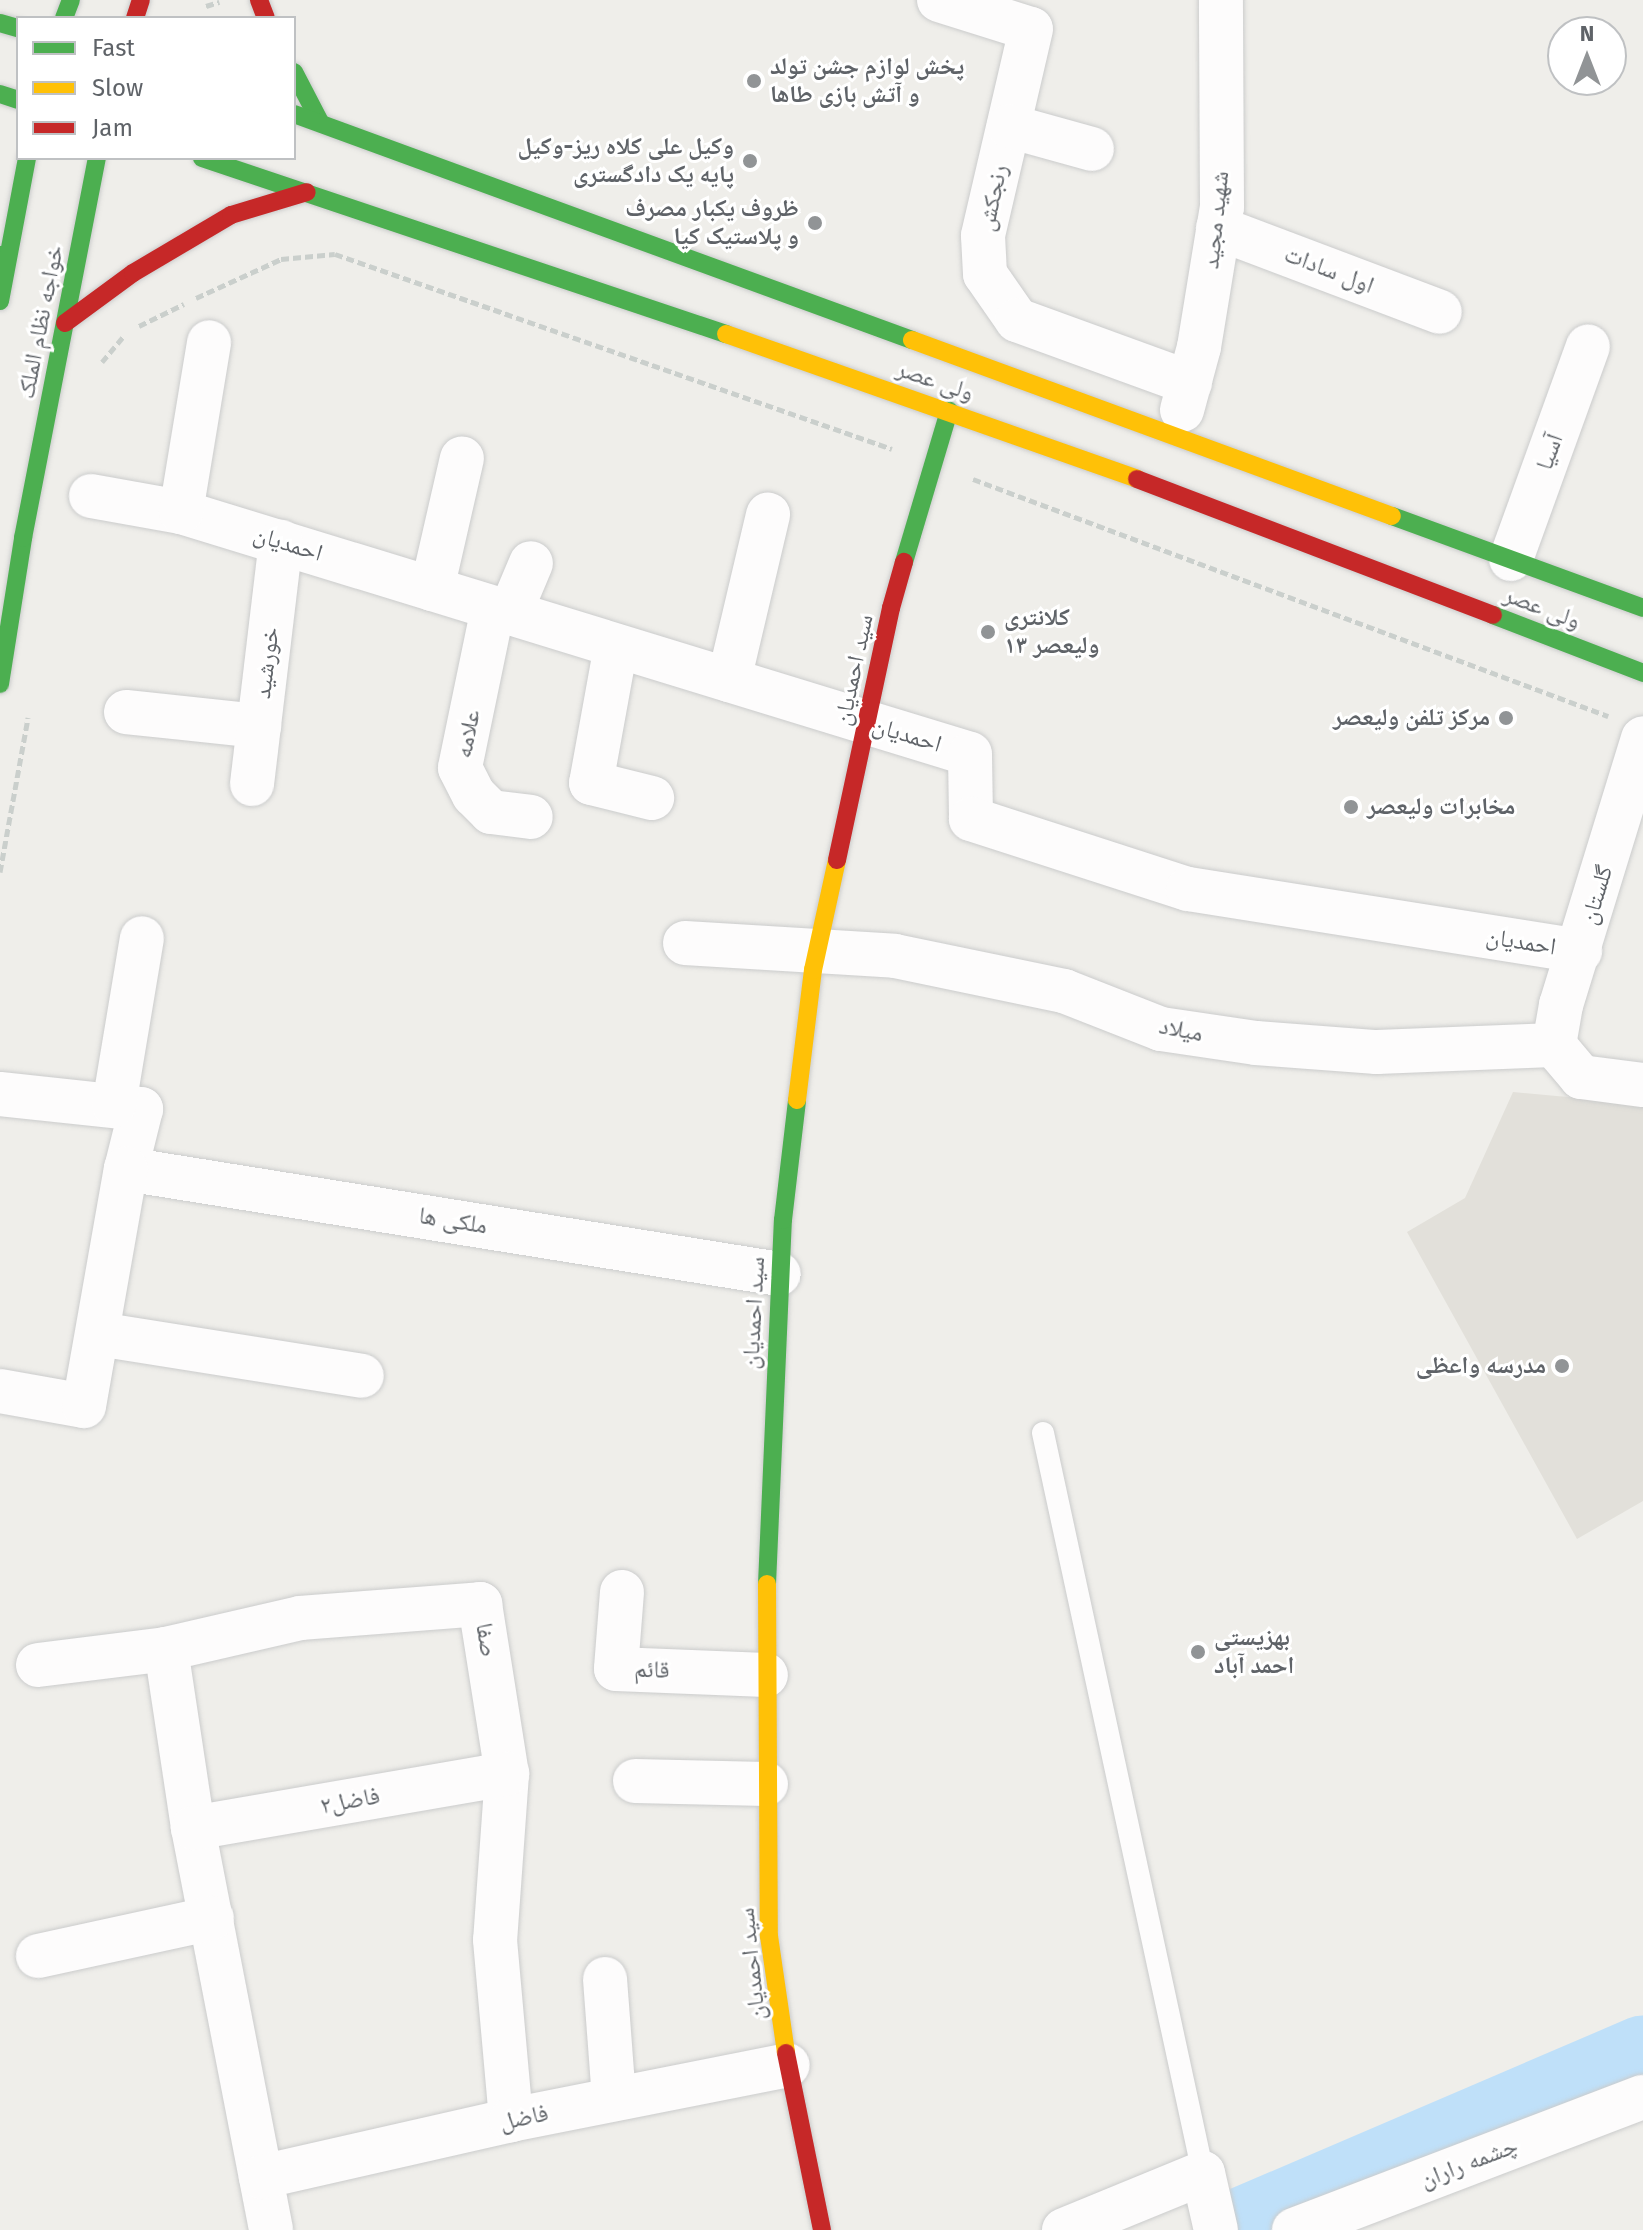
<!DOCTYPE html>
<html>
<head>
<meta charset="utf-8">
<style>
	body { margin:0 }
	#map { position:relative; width:1643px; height:2230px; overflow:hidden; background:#efeeea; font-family:"Fira Sans","Noto Naskh Arabic",sans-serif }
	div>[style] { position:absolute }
	.education>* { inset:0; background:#e2e0da }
	.river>* { height:76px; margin:-38px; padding:0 38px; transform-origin:38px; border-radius:38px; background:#bfe0f9 }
	.path>* { height:5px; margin-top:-2.5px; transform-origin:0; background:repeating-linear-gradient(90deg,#cacfcc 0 8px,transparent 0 12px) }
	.roads { filter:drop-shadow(0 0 2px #cbcccc) drop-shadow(0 0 2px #cbcccc) }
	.lane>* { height:22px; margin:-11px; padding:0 11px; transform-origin:11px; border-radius:11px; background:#fdfcfc }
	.street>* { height:44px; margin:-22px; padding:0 22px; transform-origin:22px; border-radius:22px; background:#fdfcfc }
	.fast>* { height:18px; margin:-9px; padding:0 9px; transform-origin:9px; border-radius:9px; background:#4caf50 }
	.slow>* { height:18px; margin:-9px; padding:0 9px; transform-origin:9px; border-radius:9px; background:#ffc107 }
	.jam>* { height:18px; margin:-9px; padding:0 9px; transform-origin:9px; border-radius:9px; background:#c62828 }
	.dots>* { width:22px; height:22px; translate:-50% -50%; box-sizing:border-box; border:4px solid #fff; border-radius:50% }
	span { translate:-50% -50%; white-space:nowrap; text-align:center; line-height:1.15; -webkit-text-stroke:6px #fff; paint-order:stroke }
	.poi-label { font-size:24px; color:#5f6368; font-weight:700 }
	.left { translate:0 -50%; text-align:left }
	.right { translate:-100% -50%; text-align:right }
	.street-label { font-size:24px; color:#5f6368 }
	.legend { position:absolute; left:16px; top:16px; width:280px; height:144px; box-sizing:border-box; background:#fff; border:2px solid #bfc1c3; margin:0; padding:10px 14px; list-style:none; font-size:24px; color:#5f6368 }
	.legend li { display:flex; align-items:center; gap:16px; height:40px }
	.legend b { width:40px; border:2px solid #bfc1c3 }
	.north { position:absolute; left:1547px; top:16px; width:80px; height:80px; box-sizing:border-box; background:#fff; border:2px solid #bfc1c3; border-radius:50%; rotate:0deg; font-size:22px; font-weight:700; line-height:32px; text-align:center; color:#5f6368 }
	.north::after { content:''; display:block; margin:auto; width:28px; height:36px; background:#919496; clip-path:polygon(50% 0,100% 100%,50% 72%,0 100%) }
</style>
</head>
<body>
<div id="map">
	<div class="education">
		<div style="clip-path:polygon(1513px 1092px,1643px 1104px,1643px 1501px,1577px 1539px,1407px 1232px,1465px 1198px)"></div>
	</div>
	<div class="river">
		<div style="left:1231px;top:2230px;width:448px;rotate:-23.2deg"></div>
	</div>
	<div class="path">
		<div style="left:206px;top:6px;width:14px;rotate:-17deg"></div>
		<div style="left:196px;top:298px;width:94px;rotate:-24.6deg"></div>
		<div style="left:281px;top:259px;width:54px;rotate:-5.3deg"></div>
		<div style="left:335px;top:254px;width:590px;rotate:19.29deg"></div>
		<div style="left:139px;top:326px;width:50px;rotate:-26.1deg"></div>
		<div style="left:102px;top:362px;width:34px;rotate:-50deg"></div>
		<div style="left:973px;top:479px;width:678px;rotate:20.47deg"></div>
		<div style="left:0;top:872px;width:157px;rotate:-79.7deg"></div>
	</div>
	<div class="roads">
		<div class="lane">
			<div style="left:1043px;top:1433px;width:757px;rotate:77.8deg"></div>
		</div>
		<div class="street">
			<div style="left:939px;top:0;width:96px;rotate:17.5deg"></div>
			<div style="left:1031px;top:29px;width:212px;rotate:103.1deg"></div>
			<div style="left:983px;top:236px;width:38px;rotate:87deg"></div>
			<div style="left:985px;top:274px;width:56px;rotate:55.2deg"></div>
			<div style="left:1017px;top:320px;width:184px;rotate:20deg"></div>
			<div style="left:1009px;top:126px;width:86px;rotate:15.5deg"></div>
			<div style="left:1218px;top:228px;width:237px;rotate:20.7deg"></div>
			<div style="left:1182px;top:410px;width:65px;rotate:-74.9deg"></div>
			<div style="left:1199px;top:347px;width:142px;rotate:-80.7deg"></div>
			<div style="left:1222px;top:207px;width:207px;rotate:-90.3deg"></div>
			<div style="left:91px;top:496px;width:91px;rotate:10.1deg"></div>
			<div style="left:181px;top:512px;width:825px;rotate:17.05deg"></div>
			<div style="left:970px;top:754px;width:65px;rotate:89.1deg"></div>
			<div style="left:971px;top:819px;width:228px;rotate:17.9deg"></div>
			<div style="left:1188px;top:889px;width:397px;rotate:9deg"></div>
			<div style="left:181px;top:512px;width:172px;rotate:-80.6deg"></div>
			<div style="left:1511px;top:559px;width:226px;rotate:-70.1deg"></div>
			<div style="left:432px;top:589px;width:134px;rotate:-77.1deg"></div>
			<div style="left:493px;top:608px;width:163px;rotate:101.7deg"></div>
			<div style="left:460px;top:768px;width:30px;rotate:63deg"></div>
			<div style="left:474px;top:795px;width:24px;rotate:45deg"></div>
			<div style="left:491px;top:812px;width:40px;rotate:7.1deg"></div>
			<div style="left:510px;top:613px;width:54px;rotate:-67.2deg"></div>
			<div style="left:616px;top:646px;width:139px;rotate:100.3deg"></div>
			<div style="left:591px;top:783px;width:63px;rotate:13.8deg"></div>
			<div style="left:729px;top:680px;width:170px;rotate:-76.7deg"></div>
			<div style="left:126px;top:712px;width:134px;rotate:6deg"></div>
			<div style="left:252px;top:784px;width:244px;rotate:-83.2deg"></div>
			<div style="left:685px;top:943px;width:210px;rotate:3.5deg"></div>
			<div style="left:895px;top:956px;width:173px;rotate:11.7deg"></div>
			<div style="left:1064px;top:991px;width:104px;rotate:21.4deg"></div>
			<div style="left:1161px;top:1029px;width:96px;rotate:8.4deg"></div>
			<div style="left:1256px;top:1043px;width:121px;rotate:4.3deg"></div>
			<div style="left:1377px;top:1052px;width:177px;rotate:-2.3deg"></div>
			<div style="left:1554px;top:1045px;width:41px;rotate:-80.1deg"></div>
			<div style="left:1561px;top:1005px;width:279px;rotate:-72.9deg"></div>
			<div style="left:1554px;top:1045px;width:42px;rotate:49.8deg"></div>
			<div style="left:1581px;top:1077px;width:63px;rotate:7.4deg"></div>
			<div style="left:0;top:1094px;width:142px;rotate:6.1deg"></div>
			<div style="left:141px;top:1109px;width:62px;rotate:104deg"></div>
			<div style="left:126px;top:1169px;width:661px;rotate:9.13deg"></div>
			<div style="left:114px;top:1105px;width:169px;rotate:-80.5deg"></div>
			<div style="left:98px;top:1334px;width:267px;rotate:9deg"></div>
			<div style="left:0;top:1391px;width:85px;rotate:10.1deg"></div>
			<div style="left:84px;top:1406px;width:241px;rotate:-80deg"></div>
			<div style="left:622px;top:1592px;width:77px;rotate:94.5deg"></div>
			<div style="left:616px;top:1669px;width:150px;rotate:2.3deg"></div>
			<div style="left:166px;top:1649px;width:181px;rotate:81.4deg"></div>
			<div style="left:193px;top:1828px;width:409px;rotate:79deg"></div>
			<div style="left:38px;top:1665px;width:129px;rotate:-7.1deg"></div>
			<div style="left:166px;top:1649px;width:138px;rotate:-13deg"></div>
			<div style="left:300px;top:1618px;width:181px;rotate:-4.4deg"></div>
			<div style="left:480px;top:1604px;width:172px;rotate:81deg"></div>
			<div style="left:507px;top:1774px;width:166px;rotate:94.1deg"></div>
			<div style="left:495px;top:1940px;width:181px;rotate:84.9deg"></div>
			<div style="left:635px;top:1781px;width:131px;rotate:1.3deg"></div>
			<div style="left:193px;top:1828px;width:319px;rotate:-9.8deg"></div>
			<div style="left:38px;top:1956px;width:178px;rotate:-12.3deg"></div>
			<div style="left:605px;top:1979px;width:120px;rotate:85.7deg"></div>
			<div style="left:261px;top:2177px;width:256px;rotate:-12.8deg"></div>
			<div style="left:511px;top:2120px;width:282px;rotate:-11.2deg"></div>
			<div style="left:1064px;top:2230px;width:150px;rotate:-22.3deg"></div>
			<div style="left:1203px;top:2173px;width:58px;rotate:77.2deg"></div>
			<div style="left:1294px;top:2230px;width:373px;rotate:-20.9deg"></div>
		</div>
		<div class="fast">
			<div style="left:64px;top:18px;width:19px;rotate:-69deg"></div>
			<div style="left:0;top:23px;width:19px;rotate:16deg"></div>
			<div style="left:294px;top:72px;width:56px;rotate:62.5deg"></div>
			<div style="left:0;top:94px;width:19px;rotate:18deg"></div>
			<div style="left:294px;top:114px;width:658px;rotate:20.09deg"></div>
			<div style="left:202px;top:158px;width:553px;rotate:18.57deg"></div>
			<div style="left:0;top:255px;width:10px;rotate:53deg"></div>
			<div style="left:0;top:301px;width:146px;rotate:-79.3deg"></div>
			<div style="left:1392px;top:516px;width:267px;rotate:20.1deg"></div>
			<div style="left:904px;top:562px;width:158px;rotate:-73.4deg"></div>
			<div style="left:1493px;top:615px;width:161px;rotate:21.1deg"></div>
			<div style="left:0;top:684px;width:148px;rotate:-81deg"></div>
			<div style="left:23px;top:538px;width:387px;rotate:-79deg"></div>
			<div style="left:767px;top:1584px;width:364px;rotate:-87.5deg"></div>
			<div style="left:783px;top:1220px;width:121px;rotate:-83.3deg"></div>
		</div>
		<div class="slow">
			<div style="left:726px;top:334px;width:436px;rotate:19.4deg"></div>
			<div style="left:912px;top:340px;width:511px;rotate:20.14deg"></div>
			<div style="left:797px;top:1100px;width:131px;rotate:-83deg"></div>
			<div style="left:813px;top:970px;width:113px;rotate:-77.7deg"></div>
			<div style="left:767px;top:1584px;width:352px;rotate:89.7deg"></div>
			<div style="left:769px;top:1936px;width:118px;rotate:81.7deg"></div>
		</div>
		<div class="jam">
			<div style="left:259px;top:0;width:19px;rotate:69deg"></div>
			<div style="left:135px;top:18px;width:19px;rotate:-72deg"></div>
			<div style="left:65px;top:323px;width:84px;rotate:-36.3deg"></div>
			<div style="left:133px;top:273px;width:114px;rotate:-30.6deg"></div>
			<div style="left:231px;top:215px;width:79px;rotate:-16.8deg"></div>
			<div style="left:1137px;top:479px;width:381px;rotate:20.9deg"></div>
			<div style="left:837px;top:860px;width:258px;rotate:-77.9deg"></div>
			<div style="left:891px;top:608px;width:48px;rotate:-74.2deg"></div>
			<div style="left:786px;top:2053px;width:181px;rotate:78.5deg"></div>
		</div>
	</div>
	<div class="dots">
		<div style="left:754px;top:81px;background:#919496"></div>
		<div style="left:750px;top:161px;background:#919496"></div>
		<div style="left:815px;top:223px;background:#919496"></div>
		<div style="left:988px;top:632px;background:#919496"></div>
		<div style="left:1506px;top:718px;background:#919496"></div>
		<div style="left:1351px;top:807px;background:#919496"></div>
		<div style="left:1562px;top:1366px;background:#919496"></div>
		<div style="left:1198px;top:1652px;background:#919496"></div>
	</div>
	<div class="poi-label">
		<span class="left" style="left:770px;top:81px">پخش لوازم جشن تولد<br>و آتش بازی طاها</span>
		<span class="right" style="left:734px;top:161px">وکیل علی کلاه ریز-وکیل<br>پایه یک دادگستری</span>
		<span class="right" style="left:799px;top:223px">ظروف یکبار مصرف<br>و پلاستیک کیا</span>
		<span class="left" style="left:1004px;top:632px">کلانتری<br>۱۳ ولیعصر</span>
		<span class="right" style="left:1490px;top:718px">مرکز تلفن ولیعصر</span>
		<span class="left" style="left:1367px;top:807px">مخابرات ولیعصر</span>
		<span class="right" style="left:1546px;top:1366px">مدرسه واعظی</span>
		<span class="left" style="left:1214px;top:1652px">بهزیستی<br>احمد آباد</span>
	</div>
	<div class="street-label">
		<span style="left:993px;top:198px;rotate:-78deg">رنجکش</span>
		<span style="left:1216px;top:220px;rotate:-84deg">شهید مجید</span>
		<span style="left:1329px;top:270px;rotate:21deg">اول سادات</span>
		<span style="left:41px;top:322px;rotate:-79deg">خواجه نظام الملک</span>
		<span style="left:935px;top:381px;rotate:19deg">ولی عصر</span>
		<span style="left:1550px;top:452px;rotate:-70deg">آسیا</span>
		<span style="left:288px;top:544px;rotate:17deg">احمدیان</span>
		<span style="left:1542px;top:608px;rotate:21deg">ولی عصر</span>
		<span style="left:267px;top:663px;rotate:-83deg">خورشید</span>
		<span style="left:854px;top:670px;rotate:-78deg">سید احمدیان</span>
		<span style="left:468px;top:734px;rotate:-79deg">علامه</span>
		<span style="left:907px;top:735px;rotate:17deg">احمدیان</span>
		<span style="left:1597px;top:895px;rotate:-73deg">گلستان</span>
		<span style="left:1521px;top:942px;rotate:9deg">احمدیان</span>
		<span style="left:1181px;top:1030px;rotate:11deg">میلاد</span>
		<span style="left:453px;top:1221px;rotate:9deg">ملکی ها</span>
		<span style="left:754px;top:1313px;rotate:-87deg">سید احمدیان</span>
		<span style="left:486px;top:1640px;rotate:81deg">صفا</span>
		<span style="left:652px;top:1670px;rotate:2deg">قائم</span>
		<span style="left:350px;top:1801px;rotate:-10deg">فاضل۲</span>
		<span style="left:752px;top:1964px;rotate:-96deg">سید احمدیان</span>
		<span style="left:524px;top:2118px;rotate:-12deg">فاضل</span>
		<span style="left:1469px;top:2163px;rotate:-21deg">چشمه راران</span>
	</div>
	<ul class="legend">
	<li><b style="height:10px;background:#4caf50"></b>Fast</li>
	<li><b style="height:10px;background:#ffc107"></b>Slow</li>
	<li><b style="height:10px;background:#c62828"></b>Jam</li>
	</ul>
	<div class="north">N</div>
</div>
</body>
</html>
